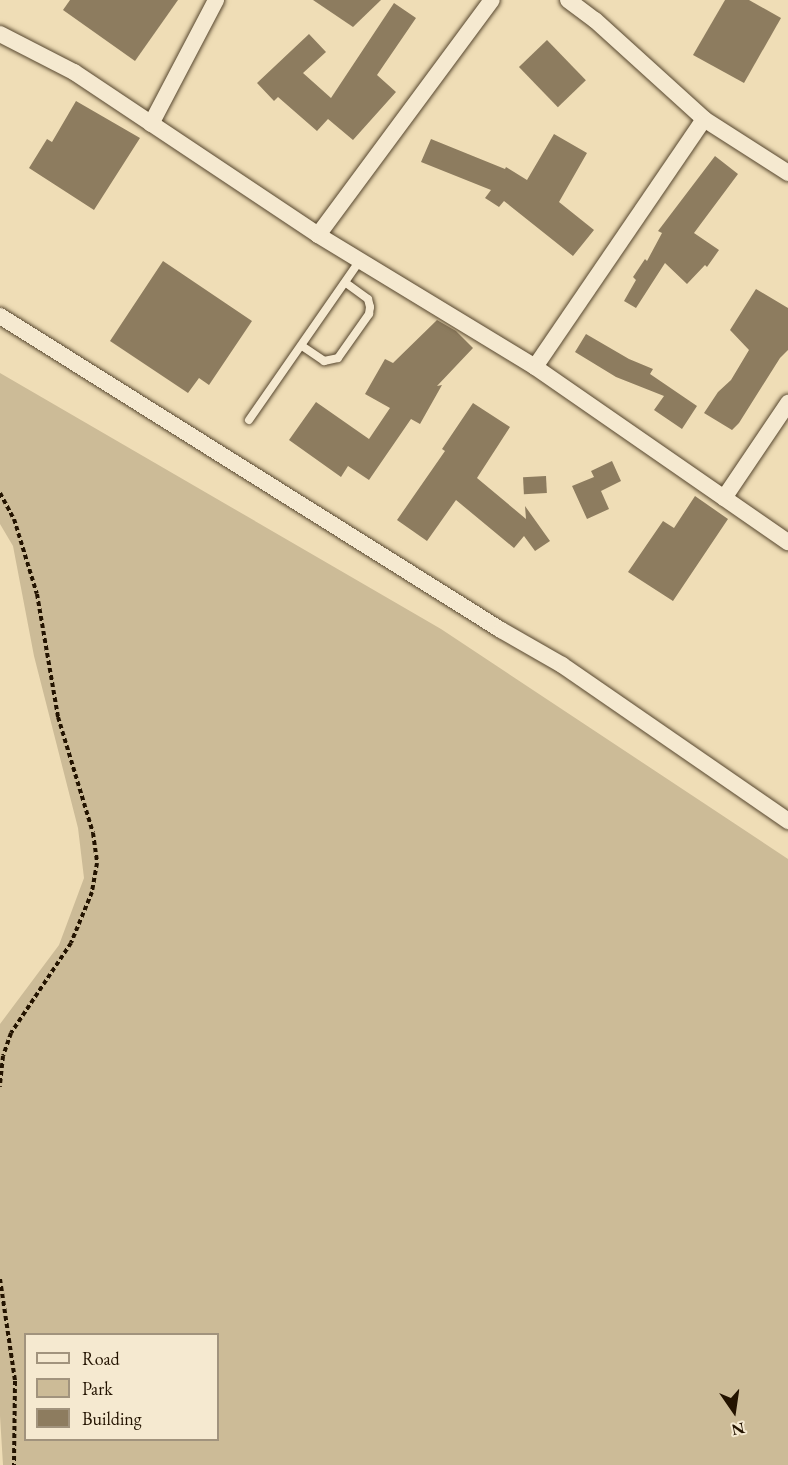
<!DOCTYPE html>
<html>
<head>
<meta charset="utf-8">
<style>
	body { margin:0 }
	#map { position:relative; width:788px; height:1465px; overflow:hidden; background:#efddb6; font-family:"EB Garamond",serif }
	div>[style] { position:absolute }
	.green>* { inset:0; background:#ccbb97 }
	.building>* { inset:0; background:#8d7c5f; transform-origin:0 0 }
	.path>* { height:4px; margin-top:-2px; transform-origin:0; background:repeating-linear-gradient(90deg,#231300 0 4.5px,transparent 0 7.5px) }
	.roads { filter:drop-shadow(0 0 2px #56462e) drop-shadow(0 0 2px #56462e) }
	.lane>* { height:8px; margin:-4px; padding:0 4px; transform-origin:4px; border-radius:4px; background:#f5e9d0 }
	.street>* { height:16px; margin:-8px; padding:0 8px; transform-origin:8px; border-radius:8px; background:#f5e9d0 }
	span { translate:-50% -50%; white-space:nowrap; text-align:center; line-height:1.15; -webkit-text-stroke:6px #f5e9d0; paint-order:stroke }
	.legend { position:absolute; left:24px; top:1333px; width:195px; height:108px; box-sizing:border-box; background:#f5e9d0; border:2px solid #a1937d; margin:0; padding:8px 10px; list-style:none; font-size:18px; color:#231300 }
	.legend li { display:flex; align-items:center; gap:12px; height:30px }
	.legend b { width:30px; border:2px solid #a1937d }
	.north { position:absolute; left:704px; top:1381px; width:60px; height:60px; -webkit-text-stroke:4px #f5e9d0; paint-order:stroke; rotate:167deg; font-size:16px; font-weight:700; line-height:24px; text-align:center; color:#231300 }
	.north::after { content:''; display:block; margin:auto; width:21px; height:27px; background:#231300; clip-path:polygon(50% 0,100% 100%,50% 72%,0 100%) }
</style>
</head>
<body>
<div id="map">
	<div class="green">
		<div style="clip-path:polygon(evenodd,0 373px,441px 629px,788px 859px,788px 1465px,3px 1465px,0 1416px,0 1024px,59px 945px,84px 878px,78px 828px,34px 656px,13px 546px,0 524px,0 373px,26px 1334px,218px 1334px,218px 1440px,26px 1440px,26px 1334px)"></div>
	</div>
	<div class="building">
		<div style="clip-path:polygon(70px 0,178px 0,135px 61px,63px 10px)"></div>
		<div style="clip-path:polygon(313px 0,381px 0,353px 27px)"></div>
		<div style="clip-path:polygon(725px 0,749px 0,781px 18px,744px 83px,693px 55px)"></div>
		<div style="clip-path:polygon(394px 3px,416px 18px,377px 75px,396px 92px,353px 140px,328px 119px,317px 131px,278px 97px,274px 101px,257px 83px,309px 34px,326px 52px,303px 73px,331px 98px)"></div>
		<div style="left:547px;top:40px;width:56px;height:39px;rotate:46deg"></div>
		<div style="clip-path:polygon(76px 101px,140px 138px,94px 210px,29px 168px,47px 139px,52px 142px)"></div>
		<div style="clip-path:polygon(554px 134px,587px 153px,559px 202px,594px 230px,573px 256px,504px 201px,499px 207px,485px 198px,491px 190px,421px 162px,431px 139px,505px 169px,506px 167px,527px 180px)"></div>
		<div style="clip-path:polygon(715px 156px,738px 174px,694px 233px,719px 250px,707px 267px,705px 265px,687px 284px,665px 263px,636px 308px,624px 301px,636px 280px,633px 277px,645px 259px,647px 261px,662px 233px,658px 231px)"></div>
		<div style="clip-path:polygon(163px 261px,252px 321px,209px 385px,199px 378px,188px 393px,110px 341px)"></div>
		<div style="clip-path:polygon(756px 289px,788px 308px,788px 350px,780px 358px,739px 423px,732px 430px,704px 413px,718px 392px,731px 380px,749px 350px,730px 330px)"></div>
		<div style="clip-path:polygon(437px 320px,456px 331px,473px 348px,437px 386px,442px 385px,420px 424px,411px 419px,369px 480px,348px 466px,341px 477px,289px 440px,316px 402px,369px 439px,390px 408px,365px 394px,385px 359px,393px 363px)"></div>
		<div style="clip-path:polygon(586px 334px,629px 359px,653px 369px,650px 374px,697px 406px,682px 429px,654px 410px,664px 396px,616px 377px,575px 352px)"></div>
		<div style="clip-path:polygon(473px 403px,510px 427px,477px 478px,526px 519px,525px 506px,550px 541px,535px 551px,524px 536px,514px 548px,456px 500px,427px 541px,397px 520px,445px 451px,442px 449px)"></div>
		<div style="clip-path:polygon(612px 461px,621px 481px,601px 491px,609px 509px,587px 519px,572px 486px,594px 477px,591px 471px)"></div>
		<div style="left:546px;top:476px;width:17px;height:23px;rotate:87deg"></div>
		<div style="clip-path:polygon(695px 496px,728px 519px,673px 601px,628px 572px,663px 521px,674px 528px)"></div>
	</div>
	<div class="path">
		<div style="left:0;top:493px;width:30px;rotate:62deg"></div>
		<div style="left:14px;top:519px;width:78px;rotate:73deg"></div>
		<div style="left:37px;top:594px;width:125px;rotate:80.3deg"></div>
		<div style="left:58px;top:717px;width:121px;rotate:73.2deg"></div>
		<div style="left:93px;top:833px;width:30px;rotate:82deg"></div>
		<div style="left:97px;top:863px;width:29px;rotate:100deg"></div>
		<div style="left:92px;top:892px;width:55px;rotate:112.4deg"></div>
		<div style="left:71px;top:943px;width:108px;rotate:123.7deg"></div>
		<div style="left:11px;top:1033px;width:24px;rotate:109deg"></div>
		<div style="left:3px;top:1056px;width:31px;rotate:96deg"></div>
		<div style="left:0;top:1279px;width:103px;rotate:81.6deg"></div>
		<div style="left:15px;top:1381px;width:84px;rotate:90.7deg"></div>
	</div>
	<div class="roads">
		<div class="lane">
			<div style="left:302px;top:346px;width:27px;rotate:34deg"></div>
			<div style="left:324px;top:361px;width:14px;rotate:-12deg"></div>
			<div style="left:338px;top:358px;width:54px;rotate:-54.8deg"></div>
			<div style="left:369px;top:314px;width:7px;rotate:-82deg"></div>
			<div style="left:370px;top:307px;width:8px;rotate:-104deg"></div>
			<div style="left:368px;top:299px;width:27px;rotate:-144deg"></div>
			<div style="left:249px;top:420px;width:195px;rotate:-55.2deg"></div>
		</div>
		<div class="street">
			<div style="left:568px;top:0;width:34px;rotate:37deg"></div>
			<div style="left:595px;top:20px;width:147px;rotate:42.2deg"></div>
			<div style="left:704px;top:119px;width:100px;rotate:32.7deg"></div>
			<div style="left:0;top:34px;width:83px;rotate:27.2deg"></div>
			<div style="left:74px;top:72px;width:293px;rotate:33.7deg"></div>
			<div style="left:318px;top:235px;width:254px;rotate:31.3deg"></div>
			<div style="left:535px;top:367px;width:308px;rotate:34.7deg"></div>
			<div style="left:151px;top:124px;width:140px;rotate:-62.3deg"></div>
			<div style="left:318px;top:235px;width:292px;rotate:-53.5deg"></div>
			<div style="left:0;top:316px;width:591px;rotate:32.08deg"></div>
			<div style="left:501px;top:630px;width:70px;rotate:29.8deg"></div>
			<div style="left:562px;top:665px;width:275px;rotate:34.6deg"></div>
			<div style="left:535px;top:367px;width:300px;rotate:-55.7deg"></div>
			<div style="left:724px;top:498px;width:115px;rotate:-56deg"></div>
		</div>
	</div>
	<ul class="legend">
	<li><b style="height:8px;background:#f5e9d0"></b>Road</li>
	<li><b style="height:16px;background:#ccbb97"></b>Park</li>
	<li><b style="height:16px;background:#8d7c5f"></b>Building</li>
	</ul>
	<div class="north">N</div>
</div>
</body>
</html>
